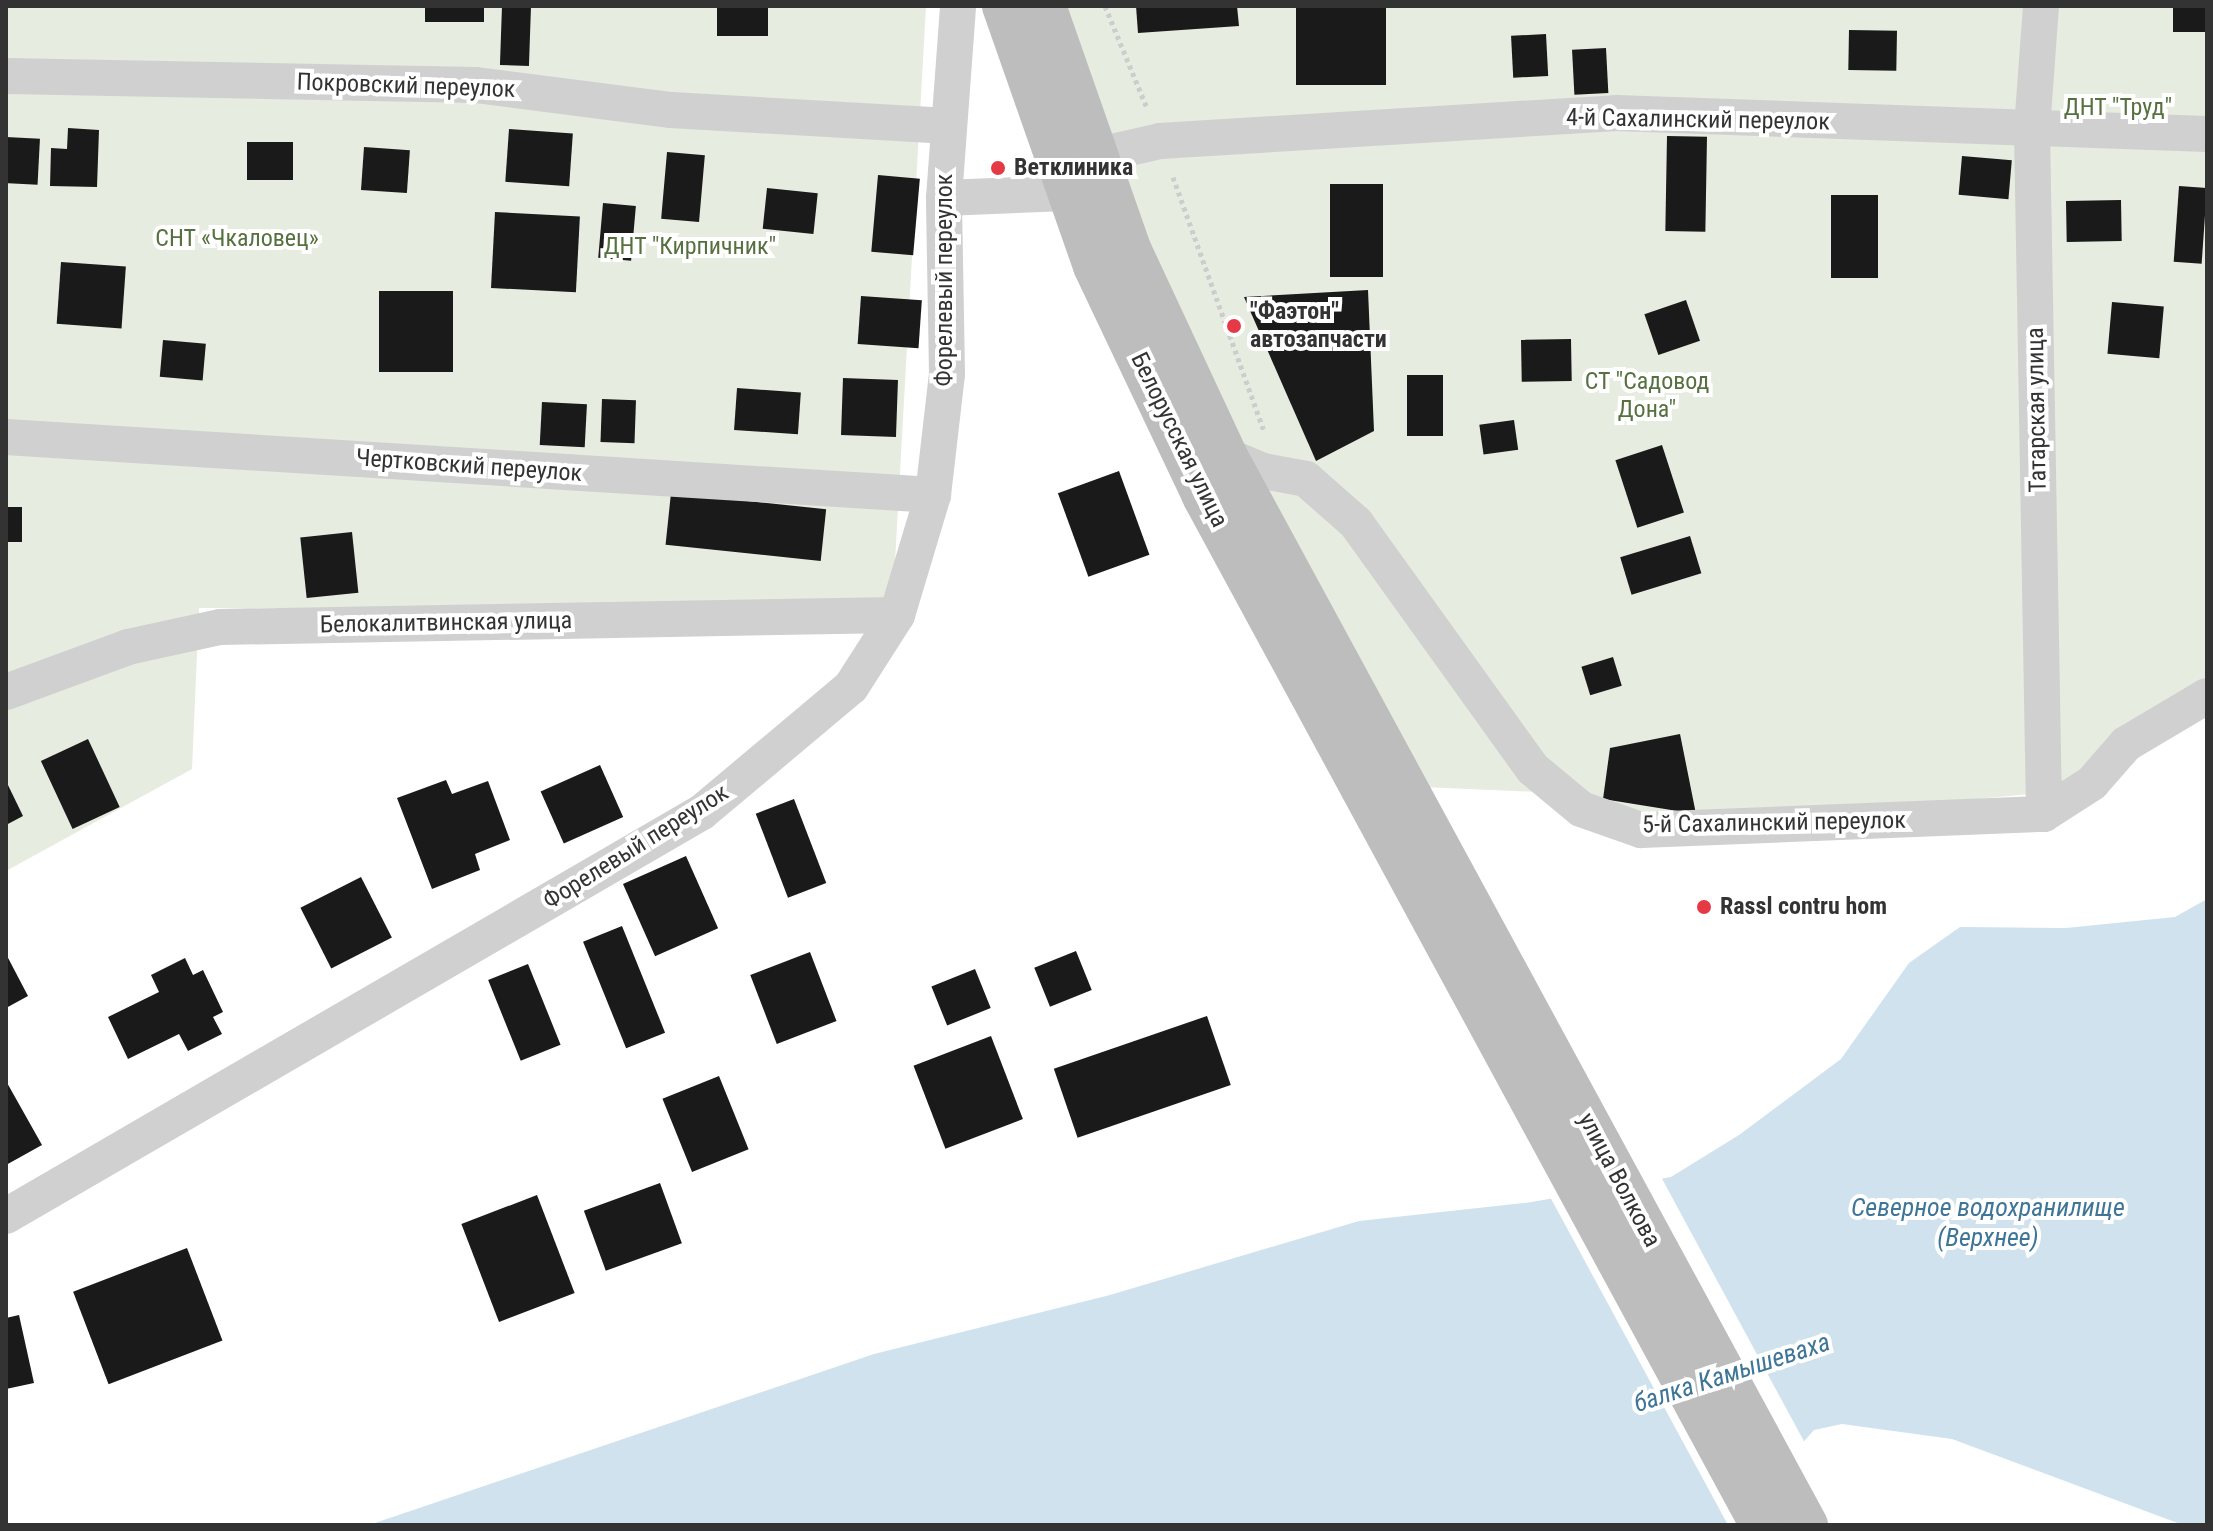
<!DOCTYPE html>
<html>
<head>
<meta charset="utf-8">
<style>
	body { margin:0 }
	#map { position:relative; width:2213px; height:1531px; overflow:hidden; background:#fff; font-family:"Roboto Condensed",sans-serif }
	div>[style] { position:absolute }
	.green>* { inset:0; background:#e6ecdf }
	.water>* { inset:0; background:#cfe2ee }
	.pier>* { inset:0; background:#fff }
	.building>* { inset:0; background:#1a1a1a; transform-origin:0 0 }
	.path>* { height:5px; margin-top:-2.5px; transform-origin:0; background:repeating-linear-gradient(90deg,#cdcdcd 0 4px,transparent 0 8px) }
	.minor>* { height:36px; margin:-18px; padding:0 18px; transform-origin:18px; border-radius:18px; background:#d0d0d0 }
	.secondary>* { height:44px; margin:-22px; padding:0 22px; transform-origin:22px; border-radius:22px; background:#bdbdbd }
	.dots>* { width:22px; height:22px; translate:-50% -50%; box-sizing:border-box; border:4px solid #fff; border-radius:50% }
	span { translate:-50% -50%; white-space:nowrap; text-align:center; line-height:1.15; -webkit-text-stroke:8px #fff; paint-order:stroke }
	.street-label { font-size:24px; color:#333 }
	.park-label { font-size:24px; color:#56703f }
	.poi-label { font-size:24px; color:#333; font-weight:700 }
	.left { translate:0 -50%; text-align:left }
	.water-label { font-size:26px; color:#3f7597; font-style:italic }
	.frame { position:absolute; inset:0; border:8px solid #333; pointer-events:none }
</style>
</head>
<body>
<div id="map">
	<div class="green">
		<div style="clip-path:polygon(6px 6px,926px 6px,893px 598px,457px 609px,199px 608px,192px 769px,6px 871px)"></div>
		<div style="clip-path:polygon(1061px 6px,2207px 6px,2207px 699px,2042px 793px,1694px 824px,1539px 792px,1423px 787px,1210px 405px)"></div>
	</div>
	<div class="water">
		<div style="clip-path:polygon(2207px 899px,2207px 1525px,2183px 1525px,1952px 1439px,1842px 1424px,1814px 1430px,1730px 1525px,369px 1525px,874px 1354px,1110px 1295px,1359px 1221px,1532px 1202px,1671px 1177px,1739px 1135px,1841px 1059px,1909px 963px,1960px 927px,2066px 928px,2175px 917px)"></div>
	</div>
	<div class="pier">
		<div style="clip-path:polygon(1660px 1175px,1806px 1445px,1736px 1525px,1728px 1525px,1549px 1195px)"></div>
	</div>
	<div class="building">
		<div style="left:425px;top:6px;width:59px;height:16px"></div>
		<div style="left:502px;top:6px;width:29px;height:59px;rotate:2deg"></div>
		<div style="left:717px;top:6px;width:51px;height:30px"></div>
		<div style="clip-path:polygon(1136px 6px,1237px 6px,1239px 26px,1138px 33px)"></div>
		<div style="left:1296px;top:6px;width:90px;height:79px"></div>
		<div style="left:2173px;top:6px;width:34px;height:26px"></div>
		<div style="left:1849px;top:30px;width:48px;height:40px;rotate:1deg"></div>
		<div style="left:1546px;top:34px;width:42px;height:35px;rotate:87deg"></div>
		<div style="left:1606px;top:48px;width:45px;height:34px;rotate:87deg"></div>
		<div style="clip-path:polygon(68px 128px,99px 130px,97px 187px,50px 186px,51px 148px,67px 149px)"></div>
		<div style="left:509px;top:129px;width:64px;height:53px;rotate:4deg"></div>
		<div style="left:1667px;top:136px;width:40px;height:95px;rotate:1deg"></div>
		<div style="left:6px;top:137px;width:34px;height:46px;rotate:3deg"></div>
		<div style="left:247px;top:142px;width:46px;height:38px"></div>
		<div style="left:364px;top:147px;width:46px;height:43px;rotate:4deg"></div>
		<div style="left:667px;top:152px;width:38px;height:67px;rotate:5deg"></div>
		<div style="left:1962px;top:156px;width:50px;height:39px;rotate:5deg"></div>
		<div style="left:878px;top:175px;width:42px;height:77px;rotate:5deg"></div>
		<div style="left:1330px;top:184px;width:53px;height:93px"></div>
		<div style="left:2179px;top:186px;width:28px;height:76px;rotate:4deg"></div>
		<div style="left:767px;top:188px;width:51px;height:41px;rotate:6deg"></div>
		<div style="left:1831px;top:195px;width:47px;height:83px"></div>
		<div style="left:2121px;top:200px;width:41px;height:55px;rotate:89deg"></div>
		<div style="left:603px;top:203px;width:33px;height:55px;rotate:5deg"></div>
		<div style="left:495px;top:212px;width:85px;height:76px;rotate:3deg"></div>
		<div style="left:61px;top:262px;width:65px;height:62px;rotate:4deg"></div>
		<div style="clip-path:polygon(1368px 290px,1374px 431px,1316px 461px,1244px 297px)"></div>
		<div style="left:379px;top:291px;width:74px;height:81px"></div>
		<div style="left:861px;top:296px;width:61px;height:48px;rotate:4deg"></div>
		<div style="left:1686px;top:300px;width:43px;height:44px;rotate:71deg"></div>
		<div style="left:2112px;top:302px;width:52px;height:52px;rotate:5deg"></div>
		<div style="left:1571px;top:339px;width:42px;height:50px;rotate:89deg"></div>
		<div style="left:163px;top:340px;width:43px;height:37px;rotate:5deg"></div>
		<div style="left:1407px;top:375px;width:36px;height:61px"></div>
		<div style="left:843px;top:378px;width:55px;height:57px;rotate:2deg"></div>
		<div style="left:737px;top:388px;width:64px;height:42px;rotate:4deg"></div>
		<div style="left:602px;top:399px;width:34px;height:43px;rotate:2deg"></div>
		<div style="left:542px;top:402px;width:45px;height:43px;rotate:3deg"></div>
		<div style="left:1514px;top:420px;width:30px;height:35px;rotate:82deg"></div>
		<div style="left:1662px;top:445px;width:71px;height:49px;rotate:72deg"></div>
		<div style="left:1119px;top:471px;width:89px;height:65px;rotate:70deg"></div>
		<div style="left:671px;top:493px;width:156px;height:52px;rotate:6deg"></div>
		<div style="left:6px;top:507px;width:16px;height:35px"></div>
		<div style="left:352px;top:532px;width:61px;height:52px;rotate:84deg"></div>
		<div style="left:1690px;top:536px;width:39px;height:73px;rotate:73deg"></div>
		<div style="left:1613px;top:657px;width:30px;height:33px;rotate:73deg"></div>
		<div style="clip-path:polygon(1680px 734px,1696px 814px,1603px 799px,1610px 748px)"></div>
		<div style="left:88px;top:739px;width:75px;height:52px;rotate:65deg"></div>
		<div style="left:600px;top:765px;width:57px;height:65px;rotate:66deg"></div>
		<div style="clip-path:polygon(446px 780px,452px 794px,488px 781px,510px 840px,475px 854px,480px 870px,432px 889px,397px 798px)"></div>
		<div style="clip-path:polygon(6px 781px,23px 816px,6px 825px)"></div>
		<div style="left:794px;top:799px;width:90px;height:41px;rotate:69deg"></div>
		<div style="left:686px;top:856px;width:79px;height:69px;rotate:66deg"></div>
		<div style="left:361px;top:877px;width:68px;height:68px;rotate:63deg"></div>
		<div style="left:622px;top:926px;width:115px;height:42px;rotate:68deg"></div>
		<div style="left:1076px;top:951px;width:42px;height:45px;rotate:68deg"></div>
		<div style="left:810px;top:952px;width:74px;height:64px;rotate:69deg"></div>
		<div style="clip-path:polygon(6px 954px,28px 996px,6px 1008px)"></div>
		<div style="clip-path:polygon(185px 958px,193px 975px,203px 970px,223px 1012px,213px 1017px,222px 1034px,188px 1051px,179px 1034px,128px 1059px,108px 1017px,159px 992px,151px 975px)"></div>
		<div style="left:528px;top:964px;width:87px;height:43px;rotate:68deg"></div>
		<div style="left:975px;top:969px;width:42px;height:47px;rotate:68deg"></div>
		<div style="left:1207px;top:1016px;width:73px;height:162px;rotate:71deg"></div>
		<div style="left:991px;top:1036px;width:89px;height:83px;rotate:69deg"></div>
		<div style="left:719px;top:1076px;width:79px;height:61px;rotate:68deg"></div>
		<div style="clip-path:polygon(6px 1081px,42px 1145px,6px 1165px)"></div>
		<div style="left:660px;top:1183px;width:64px;height:81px;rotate:70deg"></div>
		<div style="left:537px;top:1195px;width:105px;height:81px;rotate:69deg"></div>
		<div style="left:187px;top:1248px;width:99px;height:122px;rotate:69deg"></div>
		<div style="clip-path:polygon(19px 1315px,34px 1383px,6px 1389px,6px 1318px)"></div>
	</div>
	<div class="path">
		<div style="left:1105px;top:6px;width:110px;rotate:67.6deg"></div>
		<div style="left:1173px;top:177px;width:270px;rotate:70.3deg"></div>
	</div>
	<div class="minor">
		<div style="left:2041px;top:6px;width:124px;rotate:94.2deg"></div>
		<div style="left:2032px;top:130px;width:684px;rotate:88.99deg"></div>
		<div style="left:6px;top:76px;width:470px;rotate:1.1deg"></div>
		<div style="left:476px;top:85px;width:197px;rotate:7.3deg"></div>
		<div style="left:671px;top:110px;width:278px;rotate:3.3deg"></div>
		<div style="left:1094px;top:156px;width:68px;rotate:-12.8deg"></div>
		<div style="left:1160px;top:141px;width:457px;rotate:-3.5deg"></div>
		<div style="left:1616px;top:113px;width:591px;rotate:2.04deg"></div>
		<div style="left:944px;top:198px;width:123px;rotate:-2.3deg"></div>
		<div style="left:6px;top:437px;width:929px;rotate:3.58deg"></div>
		<div style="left:1225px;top:455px;width:41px;rotate:22.8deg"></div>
		<div style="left:1263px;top:471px;width:44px;rotate:10.5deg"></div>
		<div style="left:1306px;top:479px;width:67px;rotate:41.3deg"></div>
		<div style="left:1356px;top:523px;width:303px;rotate:54.3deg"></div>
		<div style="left:1533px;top:769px;width:62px;rotate:39.8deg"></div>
		<div style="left:1581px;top:809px;width:64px;rotate:19.3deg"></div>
		<div style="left:1641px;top:830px;width:403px;rotate:-2.3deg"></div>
		<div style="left:2044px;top:814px;width:57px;rotate:-32.9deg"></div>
		<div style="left:2092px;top:783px;width:52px;rotate:-48.9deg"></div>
		<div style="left:2126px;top:744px;width:94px;rotate:-30.7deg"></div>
		<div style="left:6px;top:692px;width:130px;rotate:-20.2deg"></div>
		<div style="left:128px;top:647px;width:94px;rotate:-12.3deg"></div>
		<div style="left:220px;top:627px;width:677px;rotate:-1.02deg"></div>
		<div style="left:6px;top:1216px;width:805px;rotate:-30.13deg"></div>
		<div style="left:702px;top:812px;width:194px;rotate:-40deg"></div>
		<div style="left:851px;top:687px;width:85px;rotate:-57.4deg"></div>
		<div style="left:897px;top:615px;width:125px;rotate:-73.3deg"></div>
		<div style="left:933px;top:495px;width:122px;rotate:-83.4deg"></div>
		<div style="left:947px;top:374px;width:176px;rotate:-91deg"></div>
		<div style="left:944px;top:198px;width:193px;rotate:-85.8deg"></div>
	</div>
	<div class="secondary">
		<div style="left:1004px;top:6px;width:275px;rotate:70.7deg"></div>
		<div style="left:1095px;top:266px;width:255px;rotate:64.6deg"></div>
		<div style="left:1204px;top:496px;width:1171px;rotate:61.53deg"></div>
		<div style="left:1044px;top:6px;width:260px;rotate:70.7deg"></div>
		<div style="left:1130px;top:251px;width:225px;rotate:65deg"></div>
		<div style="left:1225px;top:455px;width:1218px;rotate:61.5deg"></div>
	</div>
	<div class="dots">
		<div style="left:998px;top:168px;background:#e63946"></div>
		<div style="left:1234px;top:326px;background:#e63946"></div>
		<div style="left:1704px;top:907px;background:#e63946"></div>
	</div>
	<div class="street-label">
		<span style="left:406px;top:86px;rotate:2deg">Покровский переулок</span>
		<span style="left:1698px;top:120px;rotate:1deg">4-й Сахалинский переулок</span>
		<span style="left:945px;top:280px;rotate:-90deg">Форелевый переулок</span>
		<span style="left:2037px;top:410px;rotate:-91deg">Татарская улица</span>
		<span style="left:1179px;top:440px;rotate:64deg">Белорусская улица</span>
		<span style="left:469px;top:466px;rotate:4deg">Чертковский переулок</span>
		<span style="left:446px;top:623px;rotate:-1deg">Белокалитвинская улица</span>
		<span style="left:1774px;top:823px;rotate:-1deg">5-й Сахалинский переулок</span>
		<span style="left:636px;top:847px;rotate:-32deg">Форелевый переулок</span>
		<span style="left:1619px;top:1180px;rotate:62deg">улица Волкова</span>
	</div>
	<div class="park-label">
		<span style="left:2118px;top:108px">ДНТ "Труд"</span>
		<span style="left:237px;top:239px">СНТ «Чкаловец»</span>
		<span style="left:690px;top:247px">ДНТ "Кирпичник"</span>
		<span style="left:1647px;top:396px">СТ "Садовод<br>Дона"</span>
	</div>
	<div class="poi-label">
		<span class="left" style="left:1014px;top:168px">Ветклиника</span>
		<span class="left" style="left:1250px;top:326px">"Фаэтон"<br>автозапчасти</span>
		<span class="left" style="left:1720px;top:907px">Rassl contru hom</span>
	</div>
	<div class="water-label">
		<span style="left:1988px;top:1223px">Северное водохранилище<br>(Верхнее)</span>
		<span style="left:1732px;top:1373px;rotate:-18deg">балка Камышеваха</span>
	</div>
	<div class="frame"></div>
</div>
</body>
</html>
